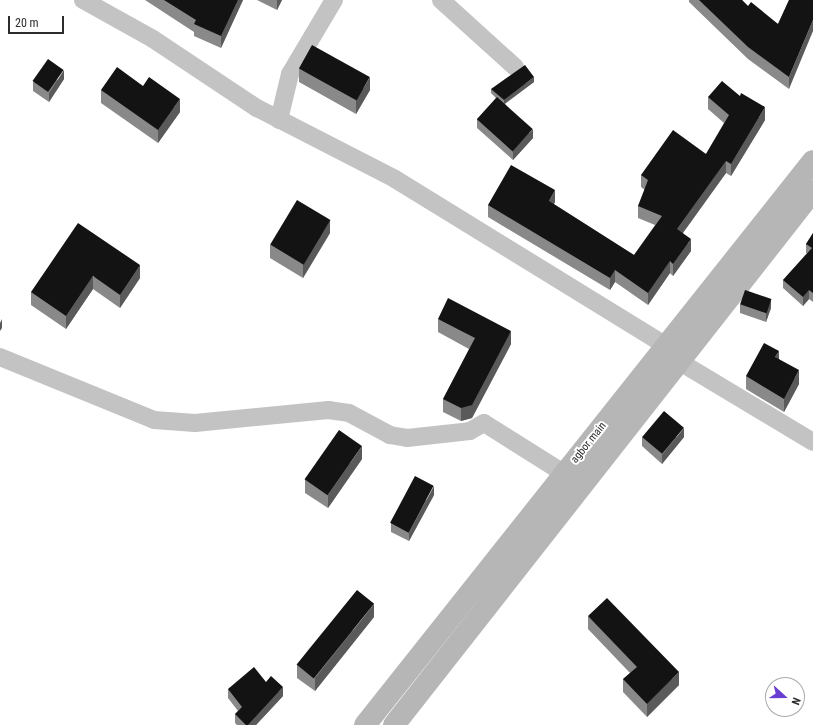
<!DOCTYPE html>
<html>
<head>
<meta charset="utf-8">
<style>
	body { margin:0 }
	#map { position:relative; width:813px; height:725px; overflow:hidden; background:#fff; font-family:"Roboto Condensed",sans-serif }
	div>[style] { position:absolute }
	.street>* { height:18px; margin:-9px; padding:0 9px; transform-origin:9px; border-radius:9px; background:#c3c3c3 }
	.secondary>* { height:22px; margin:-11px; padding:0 11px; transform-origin:11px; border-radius:11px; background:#b6b6b6 }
	.wall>* { inset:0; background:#898989 }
	.shaded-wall>* { inset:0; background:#5a5a5a }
	.building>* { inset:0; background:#131313; transform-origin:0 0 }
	span { translate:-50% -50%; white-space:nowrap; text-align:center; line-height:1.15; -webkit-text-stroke:4px #fff; paint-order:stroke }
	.street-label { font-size:11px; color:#2c2c2c }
	.north { position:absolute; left:765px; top:677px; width:40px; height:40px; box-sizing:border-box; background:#fff; border:1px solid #ababab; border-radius:50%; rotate:111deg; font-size:11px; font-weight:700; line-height:16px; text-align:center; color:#2c2c2c }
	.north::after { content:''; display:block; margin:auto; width:14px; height:18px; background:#683fd1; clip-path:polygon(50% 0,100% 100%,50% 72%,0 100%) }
	.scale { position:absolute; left:8px; top:16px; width:56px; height:18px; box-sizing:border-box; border:2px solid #2c2c2c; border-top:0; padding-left:5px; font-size:12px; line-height:14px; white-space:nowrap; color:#2c2c2c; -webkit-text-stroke:3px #fff; paint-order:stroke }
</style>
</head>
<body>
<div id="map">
	<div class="street">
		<div style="left:83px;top:0;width:80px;rotate:29.1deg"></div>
		<div style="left:153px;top:39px;width:125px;rotate:33.6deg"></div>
		<div style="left:257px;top:108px;width:155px;rotate:27.2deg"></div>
		<div style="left:395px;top:179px;width:318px;rotate:31.6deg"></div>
		<div style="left:441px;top:0;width:100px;rotate:42.2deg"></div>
		<div style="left:279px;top:120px;width:47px;rotate:-76.6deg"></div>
		<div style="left:290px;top:74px;width:86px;rotate:-59.3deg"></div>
		<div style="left:0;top:357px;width:166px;rotate:22.2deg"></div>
		<div style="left:154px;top:420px;width:41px;rotate:4.2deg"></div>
		<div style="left:195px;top:423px;width:134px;rotate:-5.6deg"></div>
		<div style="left:328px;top:410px;width:21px;rotate:8deg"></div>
		<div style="left:349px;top:413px;width:47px;rotate:28.2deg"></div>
		<div style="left:390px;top:435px;width:17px;rotate:10deg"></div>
		<div style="left:407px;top:438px;width:63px;rotate:-6.3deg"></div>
		<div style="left:470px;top:431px;width:16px;rotate:-30deg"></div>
		<div style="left:484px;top:423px;width:96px;rotate:32.2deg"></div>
		<div style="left:680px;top:362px;width:155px;rotate:31deg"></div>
	</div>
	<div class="secondary">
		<div style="left:365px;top:725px;width:720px;rotate:-51.54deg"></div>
		<div style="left:394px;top:725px;width:679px;rotate:-51.88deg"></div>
	</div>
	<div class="wall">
		<div style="clip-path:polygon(145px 0,243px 0,221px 48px,194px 36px,194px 32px)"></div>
		<div style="clip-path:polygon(257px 0,282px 0,277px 10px)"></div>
		<div style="clip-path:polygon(689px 0,742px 0,748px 6px,778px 24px,789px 0,789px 89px,748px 59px,689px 2px)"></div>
		<div style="clip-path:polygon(299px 69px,370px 90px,356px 114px,299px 82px)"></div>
		<div style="clip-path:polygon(64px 79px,49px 102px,33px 91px,33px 82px)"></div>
		<div style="clip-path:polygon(534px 82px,505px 104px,533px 138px,513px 160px,477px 128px,477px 119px,496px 98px,491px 93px,491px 89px)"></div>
		<div style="clip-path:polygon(143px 86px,180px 112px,158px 143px,101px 103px,101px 90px)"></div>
		<div style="clip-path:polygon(708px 97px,765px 120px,731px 176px,726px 173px,683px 233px,691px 251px,673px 276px,670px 273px,648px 305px,615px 282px,610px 290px,488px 217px,488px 205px,555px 202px,554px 204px,634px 255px,655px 225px,638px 218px,638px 206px,645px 190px,641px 187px,641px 175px,706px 154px,724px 123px,708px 109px)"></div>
		<div style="clip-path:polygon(330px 233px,303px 278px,270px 258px,270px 245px)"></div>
		<div style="clip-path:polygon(813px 233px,813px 302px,809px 299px,803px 306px,783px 288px,783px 280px,807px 253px,806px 253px,806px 244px)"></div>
		<div style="clip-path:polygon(140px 265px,140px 278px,120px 308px,93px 289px,66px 329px,31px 305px,31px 292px)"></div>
		<div style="clip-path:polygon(740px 304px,771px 308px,766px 322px,740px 313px)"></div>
		<div style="clip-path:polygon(438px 319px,511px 344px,472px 418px,461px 421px,443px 412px,443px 399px,469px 349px,438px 332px)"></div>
		<div style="clip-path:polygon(779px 359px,799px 384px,784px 412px,746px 389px,746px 376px)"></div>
		<div style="clip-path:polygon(642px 437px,684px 437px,662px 464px,642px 446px)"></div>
		<div style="clip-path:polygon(362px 459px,328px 508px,305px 493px,305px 479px)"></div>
		<div style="clip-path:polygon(434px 495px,409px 541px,391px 532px,391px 523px)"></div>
		<div style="clip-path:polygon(588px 616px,679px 685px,647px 717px,623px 692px,623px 679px,630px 673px,588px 629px)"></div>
		<div style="clip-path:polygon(374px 617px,315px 691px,297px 678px,297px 665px)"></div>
		<div style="clip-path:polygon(266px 682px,283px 696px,256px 725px,237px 725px,235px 723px,235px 714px,238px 711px,228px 698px,228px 689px)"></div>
	</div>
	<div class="shaded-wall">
		<div style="clip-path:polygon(238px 0,243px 0,221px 48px,221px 36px)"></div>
		<div style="clip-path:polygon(277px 0,282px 0,277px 10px)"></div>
		<div style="clip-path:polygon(813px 20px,813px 31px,789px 89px,789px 77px)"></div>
		<div style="clip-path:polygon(64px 70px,64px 79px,49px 102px,49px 93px)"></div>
		<div style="clip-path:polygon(370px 77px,370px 90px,356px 114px,356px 101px)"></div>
		<div style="clip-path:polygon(534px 77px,534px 82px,504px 104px,504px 100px)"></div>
		<div style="clip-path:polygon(180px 99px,180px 112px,158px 143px,158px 130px)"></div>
		<div style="clip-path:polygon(765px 107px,765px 120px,731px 176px,731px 164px)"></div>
		<div style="clip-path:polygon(533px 129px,533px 138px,513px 160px,513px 151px)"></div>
		<div style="clip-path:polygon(726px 161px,726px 173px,677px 241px,677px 229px)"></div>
		<div style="clip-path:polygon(555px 190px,555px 202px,549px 213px,549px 201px)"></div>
		<div style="clip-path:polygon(330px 220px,330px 233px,303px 278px,303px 265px)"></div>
		<div style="clip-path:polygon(691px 239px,691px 251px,673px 276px,673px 264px)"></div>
		<div style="clip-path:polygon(670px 261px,670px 273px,648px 305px,648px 293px)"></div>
		<div style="clip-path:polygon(140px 265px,140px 278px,120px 308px,120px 295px)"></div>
		<div style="clip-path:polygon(615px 270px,615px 282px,610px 290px,610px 278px)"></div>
		<div style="clip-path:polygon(93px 276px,93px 289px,66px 329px,66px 316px)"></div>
		<div style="clip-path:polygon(809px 290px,809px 299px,803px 306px,803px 297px)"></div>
		<div style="clip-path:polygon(771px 299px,771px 308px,766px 322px,766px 313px)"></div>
		<div style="clip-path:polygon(2px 319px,2px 328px,0 331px,0 323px)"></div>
		<div style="clip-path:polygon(511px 331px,511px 344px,472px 418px,461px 421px,461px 408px)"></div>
		<div style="clip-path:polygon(779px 351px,779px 364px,775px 357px)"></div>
		<div style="clip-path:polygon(799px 370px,799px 384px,784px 412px,784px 399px)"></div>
		<div style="clip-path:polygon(684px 428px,684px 437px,662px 464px,662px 455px)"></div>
		<div style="clip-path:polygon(362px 446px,362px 459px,328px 508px,328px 495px)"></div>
		<div style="clip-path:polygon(434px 486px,434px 495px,409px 541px,409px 533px)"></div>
		<div style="clip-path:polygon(374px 604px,374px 617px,315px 691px,315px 678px)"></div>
		<div style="clip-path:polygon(679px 672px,679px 685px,647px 717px,647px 704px)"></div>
		<div style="clip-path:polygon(283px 687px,283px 696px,256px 725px,248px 725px)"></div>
	</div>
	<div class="building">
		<div style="clip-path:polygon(164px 0,238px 0,221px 36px,194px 24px,196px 20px)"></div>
		<div style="clip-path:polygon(699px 0,742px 0,748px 6px,751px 2px,778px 24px,789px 0,813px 0,813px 20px,789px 77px,748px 47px)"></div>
		<div style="left:312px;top:45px;width:66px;height:27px;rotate:29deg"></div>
		<div style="left:48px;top:59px;width:19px;height:27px;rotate:35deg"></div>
		<div style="clip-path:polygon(525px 65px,534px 77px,504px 100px,491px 89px)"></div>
		<div style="clip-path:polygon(117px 67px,143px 86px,149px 77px,180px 99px,158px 130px,101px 90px)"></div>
		<div style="clip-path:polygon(722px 81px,740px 96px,741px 93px,765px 107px,731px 164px,726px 161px,677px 229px,691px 239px,673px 264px,670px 261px,648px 293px,615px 270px,610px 278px,488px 205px,511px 165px,555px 190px,549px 201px,634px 255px,662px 216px,638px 206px,648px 180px,641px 175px,673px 130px,706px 154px,729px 115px,708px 97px)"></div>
		<div style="left:497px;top:97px;width:48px;height:30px;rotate:42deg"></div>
		<div style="left:297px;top:200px;width:39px;height:52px;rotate:31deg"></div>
		<div style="clip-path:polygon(78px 223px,140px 265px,120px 295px,93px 276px,66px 316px,31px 292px)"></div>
		<div style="clip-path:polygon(813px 233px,813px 293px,809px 290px,803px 297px,783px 280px,812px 248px,806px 244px)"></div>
		<div style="left:745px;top:290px;width:28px;height:15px;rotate:19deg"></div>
		<div style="clip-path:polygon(448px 298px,511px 331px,472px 405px,461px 408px,443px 399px,475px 338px,438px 319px)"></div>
		<div style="clip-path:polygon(764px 343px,779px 351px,775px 357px,799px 370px,784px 399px,746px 376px)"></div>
		<div style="left:664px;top:411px;width:26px;height:34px;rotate:40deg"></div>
		<div style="left:339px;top:430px;width:28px;height:60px;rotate:35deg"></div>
		<div style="left:415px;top:476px;width:21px;height:53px;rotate:28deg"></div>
		<div style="left:357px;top:590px;width:22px;height:96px;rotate:39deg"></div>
		<div style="clip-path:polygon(607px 598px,679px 672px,647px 704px,623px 679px,637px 667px,588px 616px)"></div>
		<div style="clip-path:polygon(254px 667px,266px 682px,271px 676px,283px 687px,248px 725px,246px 725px,235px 714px,242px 707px,228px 689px)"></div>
	</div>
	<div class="street-label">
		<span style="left:589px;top:443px;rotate:-51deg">agbor main</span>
	</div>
	<div class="north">N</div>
	<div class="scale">20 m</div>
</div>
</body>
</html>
